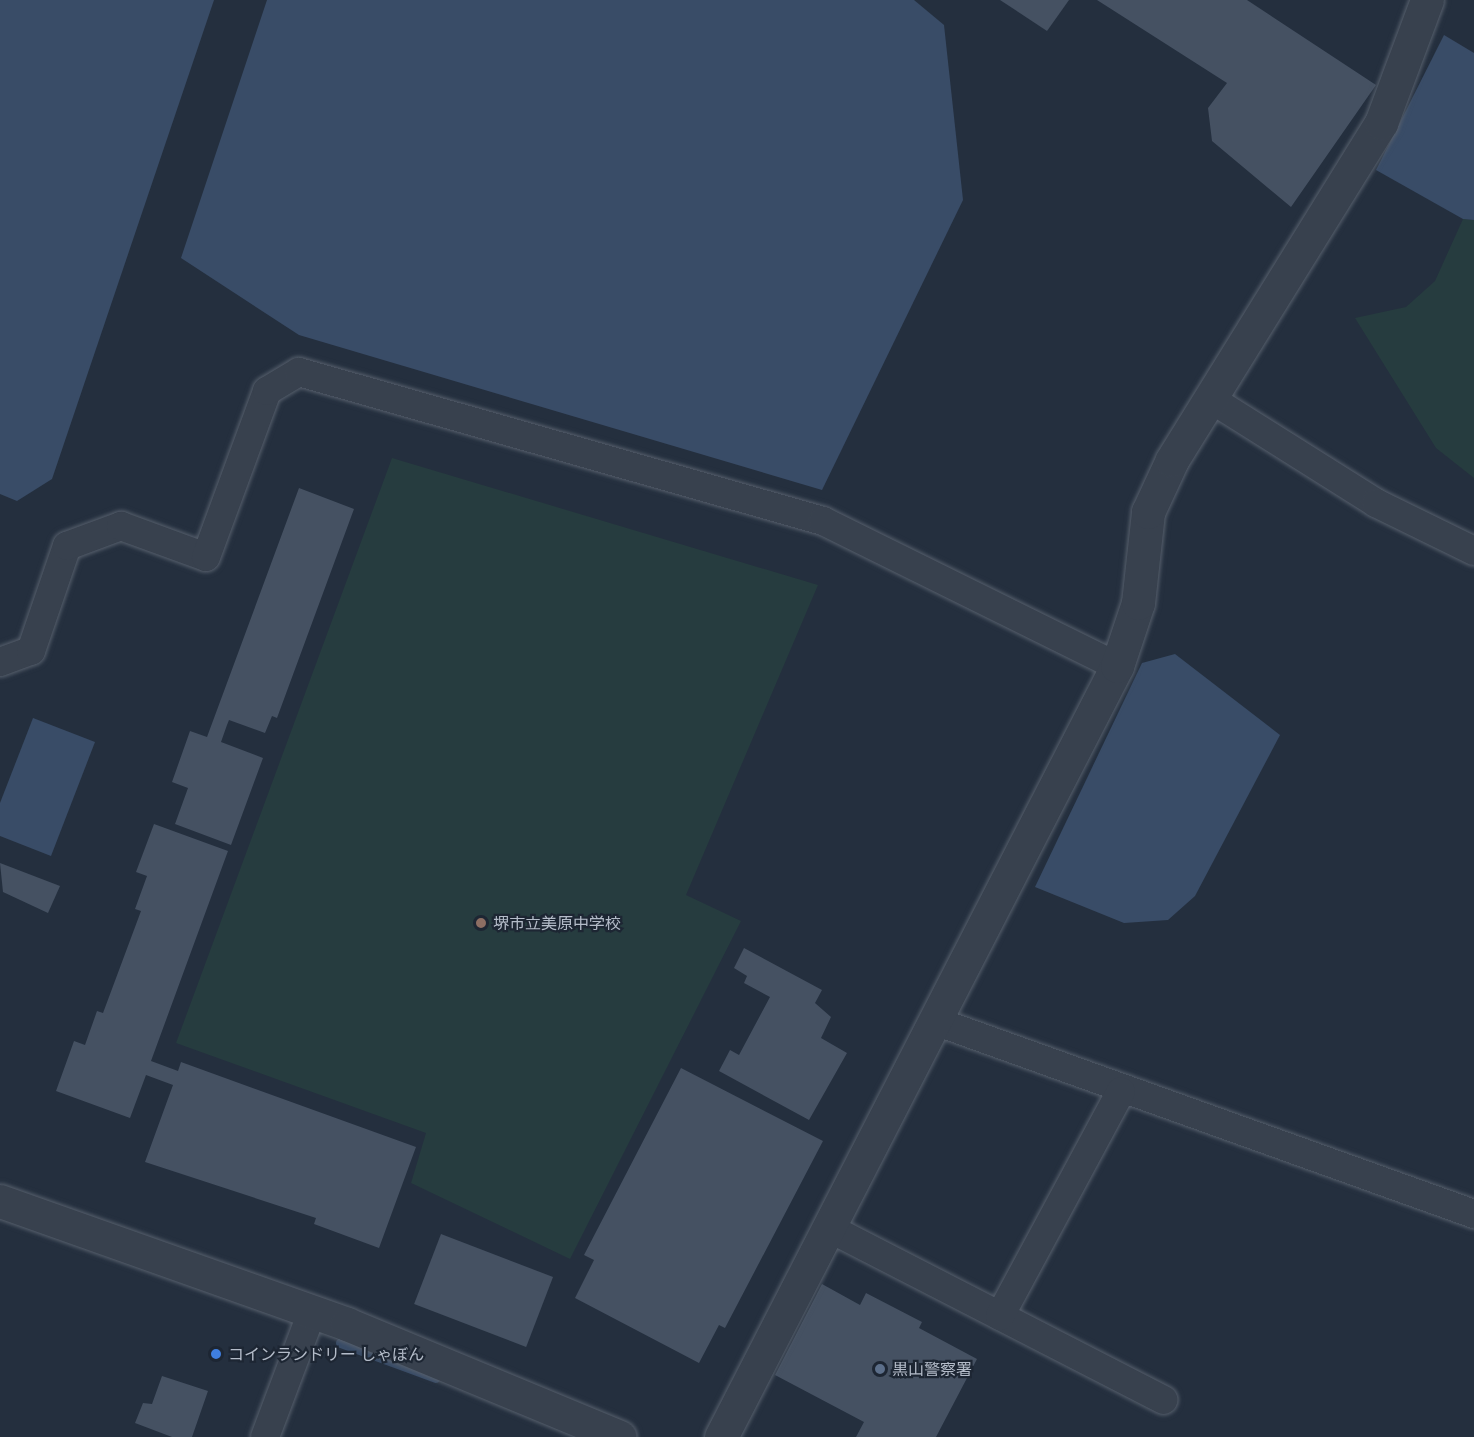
<!DOCTYPE html>
<html>
<head>
<meta charset="utf-8">
<style>
	body { margin:0 }
	#map { position:relative; width:1474px; height:1437px; overflow:hidden; background:#242f3e; font-family:Quicksand,"Noto Sans JP",sans-serif }
	div>[style] { position:absolute }
	.green>* { inset:0; background:#263c3f }
	.water>* { inset:0; background:#394c67 }
	.stream>* { height:10px; margin:-5px; padding:0 5px; transform-origin:5px; border-radius:5px; background:#394c67 }
	.building>* { inset:0; background:#455162; transform-origin:0 0 }
	.roads { filter:drop-shadow(0 0 2px #565f6c) drop-shadow(0 0 2px #565f6c) }
	.minor>* { height:28px; margin:-14px; padding:0 14px; transform-origin:14px; border-radius:14px; background:#38414e }
	.tertiary>* { height:33px; margin:-16.5px; padding:0 16.5px; transform-origin:16.5px; border-radius:16.5px; background:#38414e }
	.dots>* { width:16px; height:16px; translate:-50% -50%; box-sizing:border-box; border:3px solid #1d2633; border-radius:50% }
	span { translate:-50% -50%; white-space:nowrap; text-align:center; line-height:1.15; -webkit-text-stroke:4.5px #1d2633; paint-order:stroke }
	.poi-label { font-size:16px; color:#b4bcc9 }
	.left { translate:0 -50%; text-align:left }
</style>
</head>
<body>
<div id="map">
	<div class="green">
		<div style="clip-path:polygon(1463px 219px,1474px 220px,1474px 478px,1436px 448px,1355px 318px,1406px 307px,1435px 281px)"></div>
		<div style="clip-path:polygon(392px 458px,818px 585px,686px 895px,741px 921px,570px 1259px,411px 1183px,426px 1133px,176px 1043px)"></div>
	</div>
	<div class="water">
		<div style="clip-path:polygon(0 0,214px 0,52px 479px,17px 501px,0 494px)"></div>
		<div style="clip-path:polygon(267px 0,914px 0,944px 25px,963px 200px,822px 490px,299px 335px,181px 258px)"></div>
		<div style="clip-path:polygon(1444px 35px,1474px 53px,1474px 220px,1463px 219px,1376px 170px)"></div>
		<div style="clip-path:polygon(1175px 654px,1280px 735px,1195px 896px,1168px 920px,1124px 923px,1035px 887px,1142px 663px)"></div>
		<div style="clip-path:polygon(33px 718px,95px 742px,51px 856px,0 836px,0 803px)"></div>
	</div>
	<div class="stream">
		<div style="left:341px;top:1343px;width:101px;rotate:20.2deg"></div>
	</div>
	<div class="building">
		<div style="clip-path:polygon(1000px 0,1069px 0,1047px 31px)"></div>
		<div style="clip-path:polygon(1097px 0,1247px 0,1376px 85px,1291px 207px,1212px 141px,1208px 108px,1227px 83px)"></div>
		<div style="clip-path:polygon(299px 488px,354px 509px,277px 718px,272px 716px,265px 733px,229px 720px,227px 725px,221px 742px,263px 758px,231px 845px,175px 824px,188px 788px,172px 782px,190px 731px,207px 737px)"></div>
		<div style="clip-path:polygon(154px 824px,228px 851px,151px 1061px,178px 1071px,181px 1062px,416px 1147px,379px 1248px,314px 1224px,316px 1218px,145px 1162px,173px 1085px,146px 1075px,130px 1118px,56px 1091px,74px 1041px,85px 1045px,97px 1011px,103px 1013px,141px 911px,135px 909px,147px 876px,136px 872px)"></div>
		<div style="clip-path:polygon(0 863px,60px 886px,48px 913px,3px 892px)"></div>
		<div style="clip-path:polygon(744px 948px,822px 990px,815px 1003px,831px 1017px,821px 1038px,847px 1053px,809px 1120px,719px 1071px,730px 1050px,739px 1055px,770px 997px,744px 983px,747px 976px,734px 968px)"></div>
		<div style="clip-path:polygon(681px 1068px,823px 1141px,725px 1328px,719px 1325px,699px 1363px,575px 1298px,594px 1260px,584px 1255px)"></div>
		<div style="left:441px;top:1234px;width:120px;height:75px;rotate:21deg"></div>
		<div style="clip-path:polygon(822px 1284px,860px 1305px,866px 1293px,922px 1322px,919px 1328px,977px 1359px,936px 1437px,856px 1437px,864px 1422px,775px 1375px)"></div>
		<div style="clip-path:polygon(162px 1376px,208px 1391px,192px 1437px,172px 1437px,135px 1423px,143px 1403px,152px 1404px)"></div>
	</div>
	<div class="roads">
		<div class="minor">
			<div style="left:1211px;top:399px;width:195px;rotate:32.2deg"></div>
			<div style="left:1376px;top:503px;width:109px;rotate:26.1deg"></div>
			<div style="left:0;top:662px;width:33px;rotate:-20deg"></div>
			<div style="left:31px;top:651px;width:111px;rotate:-71.1deg"></div>
			<div style="left:67px;top:546px;width:58px;rotate:-20.3deg"></div>
			<div style="left:121px;top:526px;width:90px;rotate:20deg"></div>
			<div style="left:206px;top:557px;width:177px;rotate:-69.8deg"></div>
			<div style="left:267px;top:391px;width:37px;rotate:-31deg"></div>
			<div style="left:299px;top:372px;width:545px;rotate:15.87deg"></div>
			<div style="left:823px;top:521px;width:328px;rotate:26.3deg"></div>
			<div style="left:935px;top:1021px;width:573px;rotate:19.7deg"></div>
			<div style="left:829px;top:1228px;width:376px;rotate:27.2deg"></div>
			<div style="left:1000px;top:1316px;width:255px;rotate:-61.7deg"></div>
			<div style="left:265px;top:1437px;width:134px;rotate:-69.4deg"></div>
		</div>
		<div class="tertiary">
			<div style="left:0;top:1201px;width:368px;rotate:19.5deg"></div>
			<div style="left:347px;top:1324px;width:295px;rotate:22.5deg"></div>
			<div style="left:721px;top:1437px;width:867px;rotate:-62.81deg"></div>
			<div style="left:1117px;top:666px;width:66px;rotate:-71.6deg"></div>
			<div style="left:1138px;top:603px;width:92px;rotate:-83.7deg"></div>
			<div style="left:1148px;top:512px;width:57px;rotate:-65.2deg"></div>
			<div style="left:1172px;top:460px;width:397px;rotate:-58.2deg"></div>
			<div style="left:1381px;top:123px;width:131px;rotate:-69.5deg"></div>
		</div>
	</div>
	<div class="dots">
		<div style="left:481px;top:923px;background:#8d6e63"></div>
		<div style="left:216px;top:1354px;background:#3f7fe0"></div>
		<div style="left:880px;top:1369px;background:#5c6f8a"></div>
	</div>
	<div class="poi-label">
		<span class="left" style="left:493px;top:923px">堺市立美原中学校</span>
		<span class="left" style="left:228px;top:1354px">コインランドリー しゃぼん</span>
		<span class="left" style="left:892px;top:1369px">黒山警察署</span>
	</div>
</div>
</body>
</html>
